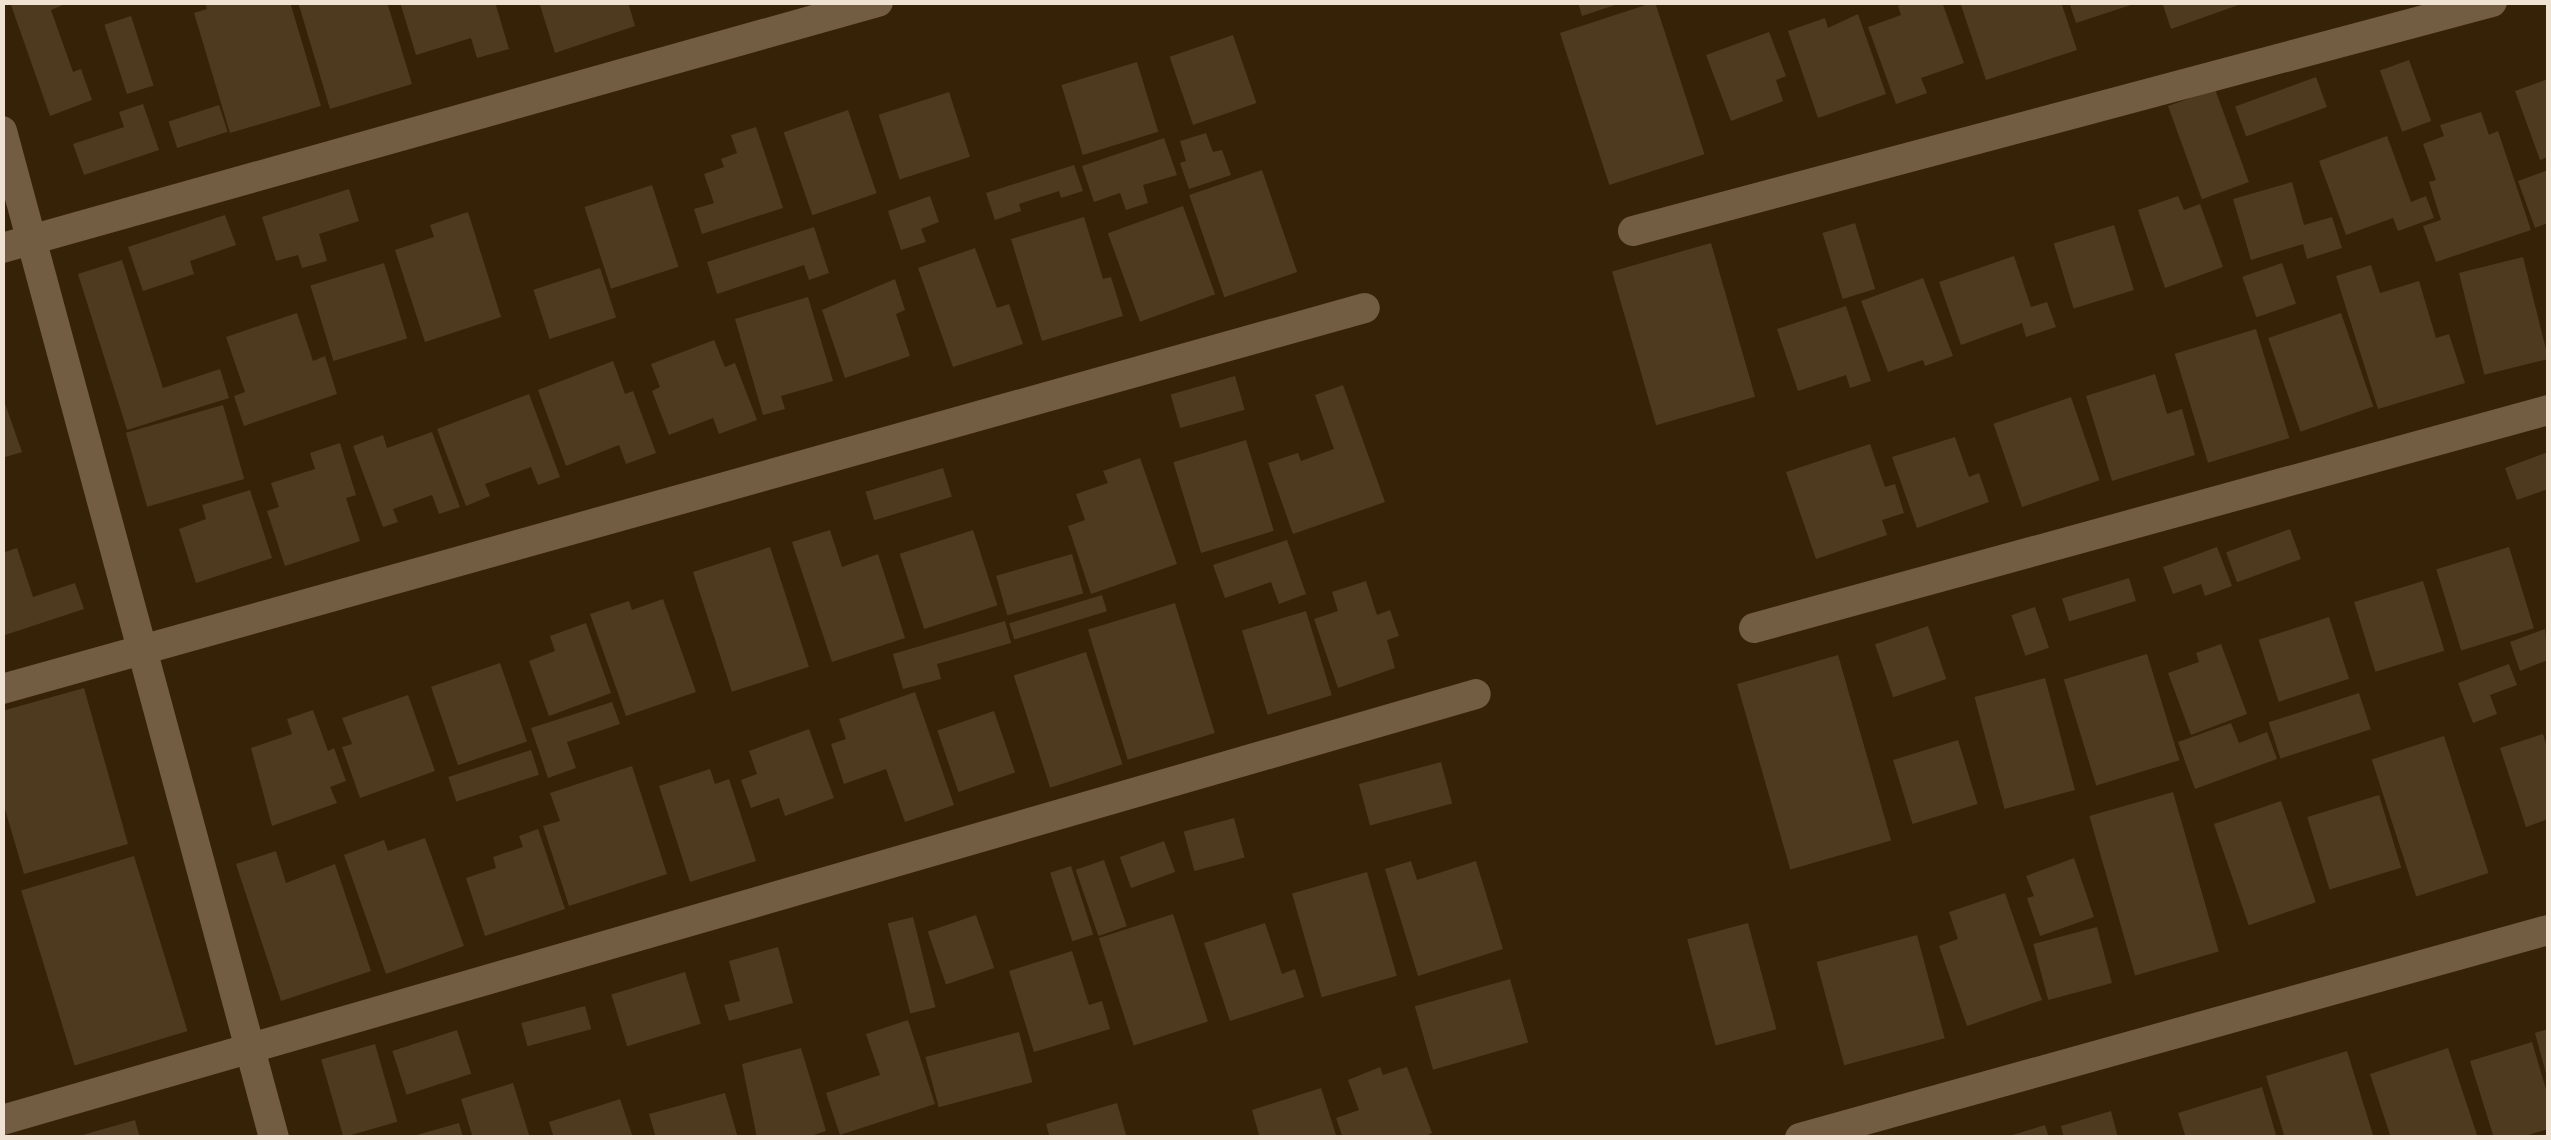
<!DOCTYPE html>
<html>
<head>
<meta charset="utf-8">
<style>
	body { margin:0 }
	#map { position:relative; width:2551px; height:1140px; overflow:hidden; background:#362207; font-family:"DM Sans",sans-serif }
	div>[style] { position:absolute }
	.building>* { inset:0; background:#4e3a1f; transform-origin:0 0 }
	.minor>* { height:30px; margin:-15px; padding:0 15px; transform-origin:15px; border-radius:15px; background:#735d42 }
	span { translate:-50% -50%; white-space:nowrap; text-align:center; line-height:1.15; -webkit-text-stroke:8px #160e04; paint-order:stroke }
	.frame { position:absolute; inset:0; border:5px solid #efe2d3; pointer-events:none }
</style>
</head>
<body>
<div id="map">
	<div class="building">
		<div style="clip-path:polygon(10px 2px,70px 2px,51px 10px,73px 72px,81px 69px,92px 100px,50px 116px)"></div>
		<div style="clip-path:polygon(205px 2px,290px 2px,321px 106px,230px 133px,194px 13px,207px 9px)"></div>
		<div style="clip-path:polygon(298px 2px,387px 2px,412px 84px,330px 109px)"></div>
		<div style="clip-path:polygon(400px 2px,495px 2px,509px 49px,477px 58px,471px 38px,416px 55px)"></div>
		<div style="clip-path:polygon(539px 2px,628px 2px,635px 26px,555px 53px)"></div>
		<div style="clip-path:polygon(1578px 2px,1621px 2px,1621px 3px,1582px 16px)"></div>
		<div style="left:1655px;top:2px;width:160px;height:100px;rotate:72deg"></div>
		<div style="clip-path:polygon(1908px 2px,1942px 2px,1964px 63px,1921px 78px,1927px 93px,1896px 104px,1868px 27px,1901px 15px,1898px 6px)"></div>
		<div style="clip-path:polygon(1960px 2px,2061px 2px,2077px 50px,1986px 80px)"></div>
		<div style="clip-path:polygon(2069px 2px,2137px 2px,2137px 3px,2076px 23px)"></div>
		<div style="clip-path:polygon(2162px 2px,2243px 2px,2244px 3px,2171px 29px)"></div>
		<div style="clip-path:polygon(1858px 14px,1886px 94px,1818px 118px,1788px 31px,1825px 18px,1828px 28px)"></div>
		<div style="left:131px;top:16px;width:73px;height:28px;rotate:72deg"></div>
		<div style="clip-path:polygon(1769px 32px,1786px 76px,1776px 80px,1783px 101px,1731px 121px,1706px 55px)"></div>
		<div style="left:1233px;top:35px;width:72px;height:67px;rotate:71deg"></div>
		<div style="left:2409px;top:60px;width:65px;height:31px;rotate:70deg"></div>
		<div style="left:1137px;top:62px;width:73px;height:79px;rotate:73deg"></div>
		<div style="left:2316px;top:77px;width:32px;height:86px;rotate:70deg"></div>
		<div style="clip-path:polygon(2548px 79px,2548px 157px,2540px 160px,2515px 91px)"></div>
		<div style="left:2215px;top:89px;width:99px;height:50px;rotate:70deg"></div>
		<div style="left:949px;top:92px;width:68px;height:74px;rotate:72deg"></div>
		<div style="clip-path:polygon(143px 104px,159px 150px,84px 175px,73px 144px,124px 127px,119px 112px)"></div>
		<div style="left:219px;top:105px;width:28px;height:53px;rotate:72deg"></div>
		<div style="left:848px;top:110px;width:88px;height:68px;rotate:71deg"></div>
		<div style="clip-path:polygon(2481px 112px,2489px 135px,2498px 131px,2531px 230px,2436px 262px,2423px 226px,2441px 220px,2429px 182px,2436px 180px,2423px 144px,2444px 136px,2440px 125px)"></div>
		<div style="clip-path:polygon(756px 127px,783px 208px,702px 234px,694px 209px,714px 203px,704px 174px,724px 167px,721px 159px,737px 153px,731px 135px)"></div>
		<div style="clip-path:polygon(1206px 133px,1213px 152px,1222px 150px,1231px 175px,1189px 189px,1180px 163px,1186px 161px,1180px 141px)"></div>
		<div style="clip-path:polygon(2387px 136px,2411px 202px,2426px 196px,2434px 218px,2398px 231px,2393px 218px,2346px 235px,2319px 161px)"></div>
		<div style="clip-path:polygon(1164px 138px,1177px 175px,1143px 185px,1148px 203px,1126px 210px,1120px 193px,1094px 202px,1082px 166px)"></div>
		<div style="clip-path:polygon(1074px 165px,1083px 191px,1061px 198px,1059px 191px,1019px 204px,1021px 211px,995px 220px,986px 193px)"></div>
		<div style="left:1262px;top:170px;width:108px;height:77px;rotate:71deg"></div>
		<div style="clip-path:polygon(2548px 170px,2548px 223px,2535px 228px,2518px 181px)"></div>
		<div style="clip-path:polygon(2292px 182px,2304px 225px,2332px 217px,2342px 248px,2307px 259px,2303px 244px,2251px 260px,2233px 199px)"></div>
		<div style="left:652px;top:185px;width:86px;height:71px;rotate:72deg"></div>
		<div style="clip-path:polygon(349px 189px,359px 221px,319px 234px,327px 261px,302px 268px,298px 255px,276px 261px,262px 217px)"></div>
		<div style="clip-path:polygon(930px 196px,939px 222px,921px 229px,926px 242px,901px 250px,888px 211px)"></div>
		<div style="clip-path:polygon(2178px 196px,2184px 210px,2200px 204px,2223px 267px,2165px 288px,2138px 210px)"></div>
		<div style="left:1183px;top:206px;width:94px;height:80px;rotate:70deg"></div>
		<div style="clip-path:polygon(468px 212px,501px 317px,425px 342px,395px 250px,434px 237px,430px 225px)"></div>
		<div style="clip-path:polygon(225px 215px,236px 245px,190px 261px,194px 274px,143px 291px,128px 247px)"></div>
		<div style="clip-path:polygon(1084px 217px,1103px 279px,1111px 277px,1123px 316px,1042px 341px,1011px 239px)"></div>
		<div style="left:1855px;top:223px;width:69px;height:34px;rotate:73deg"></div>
		<div style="left:2114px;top:225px;width:68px;height:63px;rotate:73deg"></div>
		<div style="clip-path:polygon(814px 227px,829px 273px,809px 280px,804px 265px,717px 294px,707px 262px)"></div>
		<div style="left:1711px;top:243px;width:160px;height:103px;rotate:74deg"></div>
		<div style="clip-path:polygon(975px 248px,997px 308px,1009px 304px,1023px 344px,953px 367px,918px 268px)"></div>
		<div style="clip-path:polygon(2014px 256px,2031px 307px,2047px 302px,2056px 327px,2026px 337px,2022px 323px,1961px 345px,1939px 282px)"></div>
		<div style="left:2523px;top:257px;width:105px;height:66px;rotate:76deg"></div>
		<div style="clip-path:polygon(122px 260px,163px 388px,220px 369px,229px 398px,127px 430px,78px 274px)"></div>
		<div style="left:384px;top:263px;width:79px;height:77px;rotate:73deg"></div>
		<div style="left:2282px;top:263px;width:43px;height:42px;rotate:71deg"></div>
		<div style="clip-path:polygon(2371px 265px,2380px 293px,2419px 281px,2436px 338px,2449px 334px,2465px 383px,2378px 409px,2336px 276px)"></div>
		<div style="left:600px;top:268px;width:52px;height:70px;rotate:72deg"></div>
		<div style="clip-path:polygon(1923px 278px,1953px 356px,1925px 366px,1923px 360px,1888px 372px,1861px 301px)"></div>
		<div style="clip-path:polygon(895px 279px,905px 310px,896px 314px,910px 356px,845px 378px,822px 310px)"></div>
		<div style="clip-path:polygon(808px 297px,833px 381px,781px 396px,785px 409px,763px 415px,735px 319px)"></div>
		<div style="clip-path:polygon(1846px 306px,1871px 381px,1850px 388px,1846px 375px,1798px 391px,1777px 329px)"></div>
		<div style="clip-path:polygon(297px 313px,313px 361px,325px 356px,337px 394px,244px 426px,234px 396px,245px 392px,226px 337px)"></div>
		<div style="left:2341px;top:313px;width:99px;height:77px;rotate:71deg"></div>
		<div style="left:2256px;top:329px;width:114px;height:85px;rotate:73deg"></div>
		<div style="clip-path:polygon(714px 340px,725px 367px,735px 363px,757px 420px,719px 434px,713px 418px,669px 435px,652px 391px,660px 387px,651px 364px)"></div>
		<div style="clip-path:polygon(613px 361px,625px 394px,633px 391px,656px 453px,626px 464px,619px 445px,566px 466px,538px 390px)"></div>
		<div style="clip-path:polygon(2155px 374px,2167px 414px,2182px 409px,2195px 455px,2112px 481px,2086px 396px)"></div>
		<div style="left:1235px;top:376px;width:35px;height:67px;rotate:74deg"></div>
		<div style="clip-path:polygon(1343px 385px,1385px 502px,1293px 534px,1268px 463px,1298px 453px,1301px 461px,1334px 449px,1315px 395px)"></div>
		<div style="clip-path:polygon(529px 394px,560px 477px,538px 485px,531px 467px,485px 484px,490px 496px,466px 506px,437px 429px)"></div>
		<div style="clip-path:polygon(2px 395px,22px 452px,2px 458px)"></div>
		<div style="left:2071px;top:397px;width:88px;height:82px;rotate:71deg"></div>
		<div style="left:223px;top:405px;width:77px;height:101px;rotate:74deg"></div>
		<div style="clip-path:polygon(432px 432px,460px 507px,439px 514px,432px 495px,393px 509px,398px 522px,383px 527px,353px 446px,383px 435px,387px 448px)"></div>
		<div style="clip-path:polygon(1955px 437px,1969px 477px,1979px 473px,1989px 502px,1917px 528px,1892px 457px)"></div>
		<div style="left:1246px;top:440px;width:95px;height:76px;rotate:73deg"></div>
		<div style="clip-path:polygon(340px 443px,356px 495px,346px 498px,360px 541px,285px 566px,267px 511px,279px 507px,271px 483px,315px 469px,310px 453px)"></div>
		<div style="clip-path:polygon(1870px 444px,1885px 487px,1895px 484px,1904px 513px,1882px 520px,1887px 535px,1816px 559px,1786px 472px)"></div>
		<div style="clip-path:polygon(2548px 452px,2548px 489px,2517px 500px,2505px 468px)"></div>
		<div style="clip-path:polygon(1140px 458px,1177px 564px,1091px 594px,1068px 526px,1085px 520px,1076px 494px,1108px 483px,1103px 471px)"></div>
		<div style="left:943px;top:468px;width:30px;height:81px;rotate:73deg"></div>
		<div style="clip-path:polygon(250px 490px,272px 558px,196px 583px,179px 529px,206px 519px,202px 505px)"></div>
		<div style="left:2290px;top:529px;width:32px;height:68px;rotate:70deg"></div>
		<div style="clip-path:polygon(830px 530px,842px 567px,878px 554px,905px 638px,832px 662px,792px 542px)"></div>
		<div style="left:973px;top:530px;width:79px;height:77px;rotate:72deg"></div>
		<div style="clip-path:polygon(1287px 540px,1306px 594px,1279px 604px,1271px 582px,1225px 598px,1213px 565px)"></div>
		<div style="left:770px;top:547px;width:126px;height:81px;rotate:72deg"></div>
		<div style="clip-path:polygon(2217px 547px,2232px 586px,2205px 596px,2201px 584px,2173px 594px,2163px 567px)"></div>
		<div style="left:2509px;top:547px;width:85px;height:76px;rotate:73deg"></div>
		<div style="clip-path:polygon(17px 548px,33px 597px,75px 583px,84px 609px,2px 636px,2px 553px)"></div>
		<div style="left:1072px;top:554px;width:41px;height:79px;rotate:74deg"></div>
		<div style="left:2129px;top:578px;width:24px;height:70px;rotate:73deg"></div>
		<div style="clip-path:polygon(1366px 581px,1377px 615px,1390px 610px,1399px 636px,1387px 640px,1395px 668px,1338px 688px,1314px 619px,1338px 611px,1332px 592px)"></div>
		<div style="left:2423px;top:581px;width:73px;height:72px;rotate:73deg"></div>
		<div style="left:1102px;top:595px;width:17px;height:97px;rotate:73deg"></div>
		<div style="clip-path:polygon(663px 599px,696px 692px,626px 716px,590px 614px,629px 601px,632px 610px)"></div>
		<div style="left:1175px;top:603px;width:136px;height:91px;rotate:73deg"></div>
		<div style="left:2035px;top:607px;width:43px;height:25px;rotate:71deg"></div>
		<div style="left:1306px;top:611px;width:88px;height:67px;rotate:73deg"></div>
		<div style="left:2329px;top:617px;width:65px;height:74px;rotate:72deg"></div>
		<div style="clip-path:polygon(1005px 621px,1011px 643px,937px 664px,941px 679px,903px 689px,893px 654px)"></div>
		<div style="clip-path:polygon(586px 623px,611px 693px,549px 716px,529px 661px,555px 651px,550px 636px)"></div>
		<div style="left:1928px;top:626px;width:56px;height:56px;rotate:71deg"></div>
		<div style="clip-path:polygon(2545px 629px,2548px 660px,2520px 671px,2510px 642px)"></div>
		<div style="clip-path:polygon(2221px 644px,2247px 714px,2191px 735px,2168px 673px,2199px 662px,2196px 653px)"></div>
		<div style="left:1086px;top:652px;width:118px;height:76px;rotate:72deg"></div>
		<div style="left:2147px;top:654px;width:111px;height:87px;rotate:73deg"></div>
		<div style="left:1838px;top:655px;width:193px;height:105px;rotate:74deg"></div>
		<div style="left:500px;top:663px;width:83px;height:73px;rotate:71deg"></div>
		<div style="clip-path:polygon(2509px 664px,2517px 685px,2490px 695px,2497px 714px,2473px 723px,2458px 683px)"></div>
		<div style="left:2045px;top:678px;width:116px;height:73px;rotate:75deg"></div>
		<div style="clip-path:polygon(84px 688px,128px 844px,24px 874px,2px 799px,2px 711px)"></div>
		<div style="clip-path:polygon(915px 692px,954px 805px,905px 822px,886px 769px,844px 784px,831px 744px,846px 739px,839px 719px)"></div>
		<div style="left:2359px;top:693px;width:38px;height:95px;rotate:72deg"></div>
		<div style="clip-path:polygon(408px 695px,435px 771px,360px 798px,342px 747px,352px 744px,342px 718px)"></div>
		<div style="clip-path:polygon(612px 702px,620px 724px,567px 742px,576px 768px,548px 778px,531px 728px)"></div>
		<div style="clip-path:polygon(313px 710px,328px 751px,334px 748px,346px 781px,330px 787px,337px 803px,272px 826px,251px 748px,292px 734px,287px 719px)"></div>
		<div style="left:994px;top:711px;width:65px;height:60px;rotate:71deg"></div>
		<div style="clip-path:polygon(2231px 723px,2239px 743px,2267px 732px,2277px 759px,2195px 789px,2178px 742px)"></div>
		<div style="clip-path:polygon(809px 729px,834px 798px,785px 816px,779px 798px,751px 808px,741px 780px,757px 774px,749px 751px)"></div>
		<div style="clip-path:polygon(2543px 734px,2548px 750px,2548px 819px,2526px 827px,2500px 748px)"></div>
		<div style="left:2444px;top:736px;width:144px;height:76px;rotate:72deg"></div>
		<div style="left:1958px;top:740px;width:67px;height:68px;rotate:73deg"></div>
		<div style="left:531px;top:750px;width:26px;height:87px;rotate:72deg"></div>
		<div style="left:1441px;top:762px;width:43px;height:85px;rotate:75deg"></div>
		<div style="clip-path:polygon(632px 766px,667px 874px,569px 906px,543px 826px,560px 821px,550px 793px)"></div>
		<div style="clip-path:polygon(710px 769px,715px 784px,729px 779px,756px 861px,690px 882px,659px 786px)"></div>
		<div style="left:2173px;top:792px;width:166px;height:87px;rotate:74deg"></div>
		<div style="left:2379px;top:795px;width:76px;height:75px;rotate:73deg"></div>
		<div style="left:2281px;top:801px;width:107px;height:71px;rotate:71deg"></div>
		<div style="left:1234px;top:818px;width:41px;height:52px;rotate:75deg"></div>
		<div style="clip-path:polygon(538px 829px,565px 909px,485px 936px,466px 878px,496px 868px,493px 857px,523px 847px,519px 836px)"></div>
		<div style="clip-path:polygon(425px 838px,464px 946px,386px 974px,344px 855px,384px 840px,388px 851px)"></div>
		<div style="left:1164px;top:841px;width:33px;height:47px;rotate:70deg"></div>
		<div style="clip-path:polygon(276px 851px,286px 883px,335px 864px,371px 971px,281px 1001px,236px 864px)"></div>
		<div style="left:134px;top:856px;width:183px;height:118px;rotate:73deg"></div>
		<div style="clip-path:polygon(2074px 858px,2094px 917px,2040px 936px,2027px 898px,2034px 896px,2026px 876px)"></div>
		<div style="left:1104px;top:860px;width:70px;height:30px;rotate:71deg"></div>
		<div style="clip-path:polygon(1411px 861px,1417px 880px,1476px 861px,1503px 949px,1418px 976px,1385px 869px)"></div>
		<div style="left:1071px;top:866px;width:72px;height:22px;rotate:72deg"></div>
		<div style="left:1367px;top:872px;width:108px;height:78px;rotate:74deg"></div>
		<div style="clip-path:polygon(2005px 893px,2042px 1000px,1967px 1026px,1939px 946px,1958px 939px,1949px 912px)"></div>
		<div style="left:1173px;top:914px;width:113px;height:78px;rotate:72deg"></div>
		<div style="left:976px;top:915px;width:56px;height:51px;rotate:71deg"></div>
		<div style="left:913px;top:917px;width:93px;height:26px;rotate:76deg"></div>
		<div style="clip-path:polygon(1265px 923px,1282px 974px,1295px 969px,1304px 997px,1230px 1021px,1204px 943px)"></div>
		<div style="left:1748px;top:923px;width:110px;height:63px;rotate:75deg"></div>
		<div style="left:2097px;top:927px;width:58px;height:66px;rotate:75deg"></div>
		<div style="left:1917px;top:935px;width:107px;height:104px;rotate:75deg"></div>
		<div style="clip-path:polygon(778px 947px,793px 1003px,729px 1021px,724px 1005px,740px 1001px,729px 961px)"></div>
		<div style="clip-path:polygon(1072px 951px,1089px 1005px,1102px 1001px,1110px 1029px,1034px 1052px,1009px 971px)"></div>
		<div style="left:685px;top:972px;width:54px;height:77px;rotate:73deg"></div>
		<div style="left:1510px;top:979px;width:66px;height:99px;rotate:74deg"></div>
		<div style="left:585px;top:1006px;width:24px;height:66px;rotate:75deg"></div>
		<div style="clip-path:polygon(908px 1020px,935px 1104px,840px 1135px,826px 1093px,880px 1075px,866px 1034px)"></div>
		<div style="clip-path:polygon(2548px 1029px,2548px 1077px,2547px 1077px,2535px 1033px)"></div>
		<div style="left:457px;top:1030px;width:46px;height:68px;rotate:72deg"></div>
		<div style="left:1019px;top:1032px;width:52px;height:97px;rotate:75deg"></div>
		<div style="clip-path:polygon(2532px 1042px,2548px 1096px,2548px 1129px,2519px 1138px,2494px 1138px,2470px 1061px)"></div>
		<div style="left:375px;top:1044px;width:81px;height:56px;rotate:74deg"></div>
		<div style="clip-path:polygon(801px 1048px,826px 1131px,804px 1138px,757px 1138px,742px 1064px)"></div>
		<div style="clip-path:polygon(2448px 1048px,2478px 1138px,2391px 1138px,2370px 1074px)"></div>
		<div style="clip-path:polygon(2347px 1051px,2374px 1138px,2285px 1138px,2266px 1076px)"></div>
		<div style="clip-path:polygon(1380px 1067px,1383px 1075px,1407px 1067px,1432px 1133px,1422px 1138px,1343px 1138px,1336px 1118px,1359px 1110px,1348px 1080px)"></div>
		<div style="clip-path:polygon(513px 1083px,530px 1138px,473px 1138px,461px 1099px)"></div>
		<div style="clip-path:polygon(2262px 1087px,2277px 1138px,2186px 1138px,2178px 1113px)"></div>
		<div style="clip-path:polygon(1321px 1088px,1337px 1138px,1260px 1138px,1252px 1110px)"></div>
		<div style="clip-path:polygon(725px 1093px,738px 1138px,656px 1138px,649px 1114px)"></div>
		<div style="clip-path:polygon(620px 1099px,633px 1138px,554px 1138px,549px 1122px)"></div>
		<div style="clip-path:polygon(1117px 1103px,1127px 1138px,1050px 1138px,1046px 1124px)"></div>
		<div style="clip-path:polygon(2111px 1111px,2118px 1138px,2064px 1138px,2061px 1126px)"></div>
		<div style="clip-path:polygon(135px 1120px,140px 1138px,79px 1138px,79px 1136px)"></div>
		<div style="clip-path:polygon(459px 1123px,463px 1138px,413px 1138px,413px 1136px)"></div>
		<div style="clip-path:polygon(2045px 1125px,2049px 1138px,2006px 1138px,2006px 1137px)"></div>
	</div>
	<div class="minor">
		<div style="left:2px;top:131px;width:1043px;rotate:74.88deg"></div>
		<div style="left:1633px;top:231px;width:889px;rotate:-14.93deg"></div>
		<div style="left:2px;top:248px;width:910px;rotate:-15.69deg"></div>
		<div style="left:1754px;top:628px;width:823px;rotate:-15.35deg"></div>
		<div style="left:2px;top:689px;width:1415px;rotate:-15.62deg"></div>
		<div style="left:2px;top:1120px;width:1534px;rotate:-16.12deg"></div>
		<div style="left:1800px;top:1138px;width:776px;rotate:-15.54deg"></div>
	</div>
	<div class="frame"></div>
</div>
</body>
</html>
